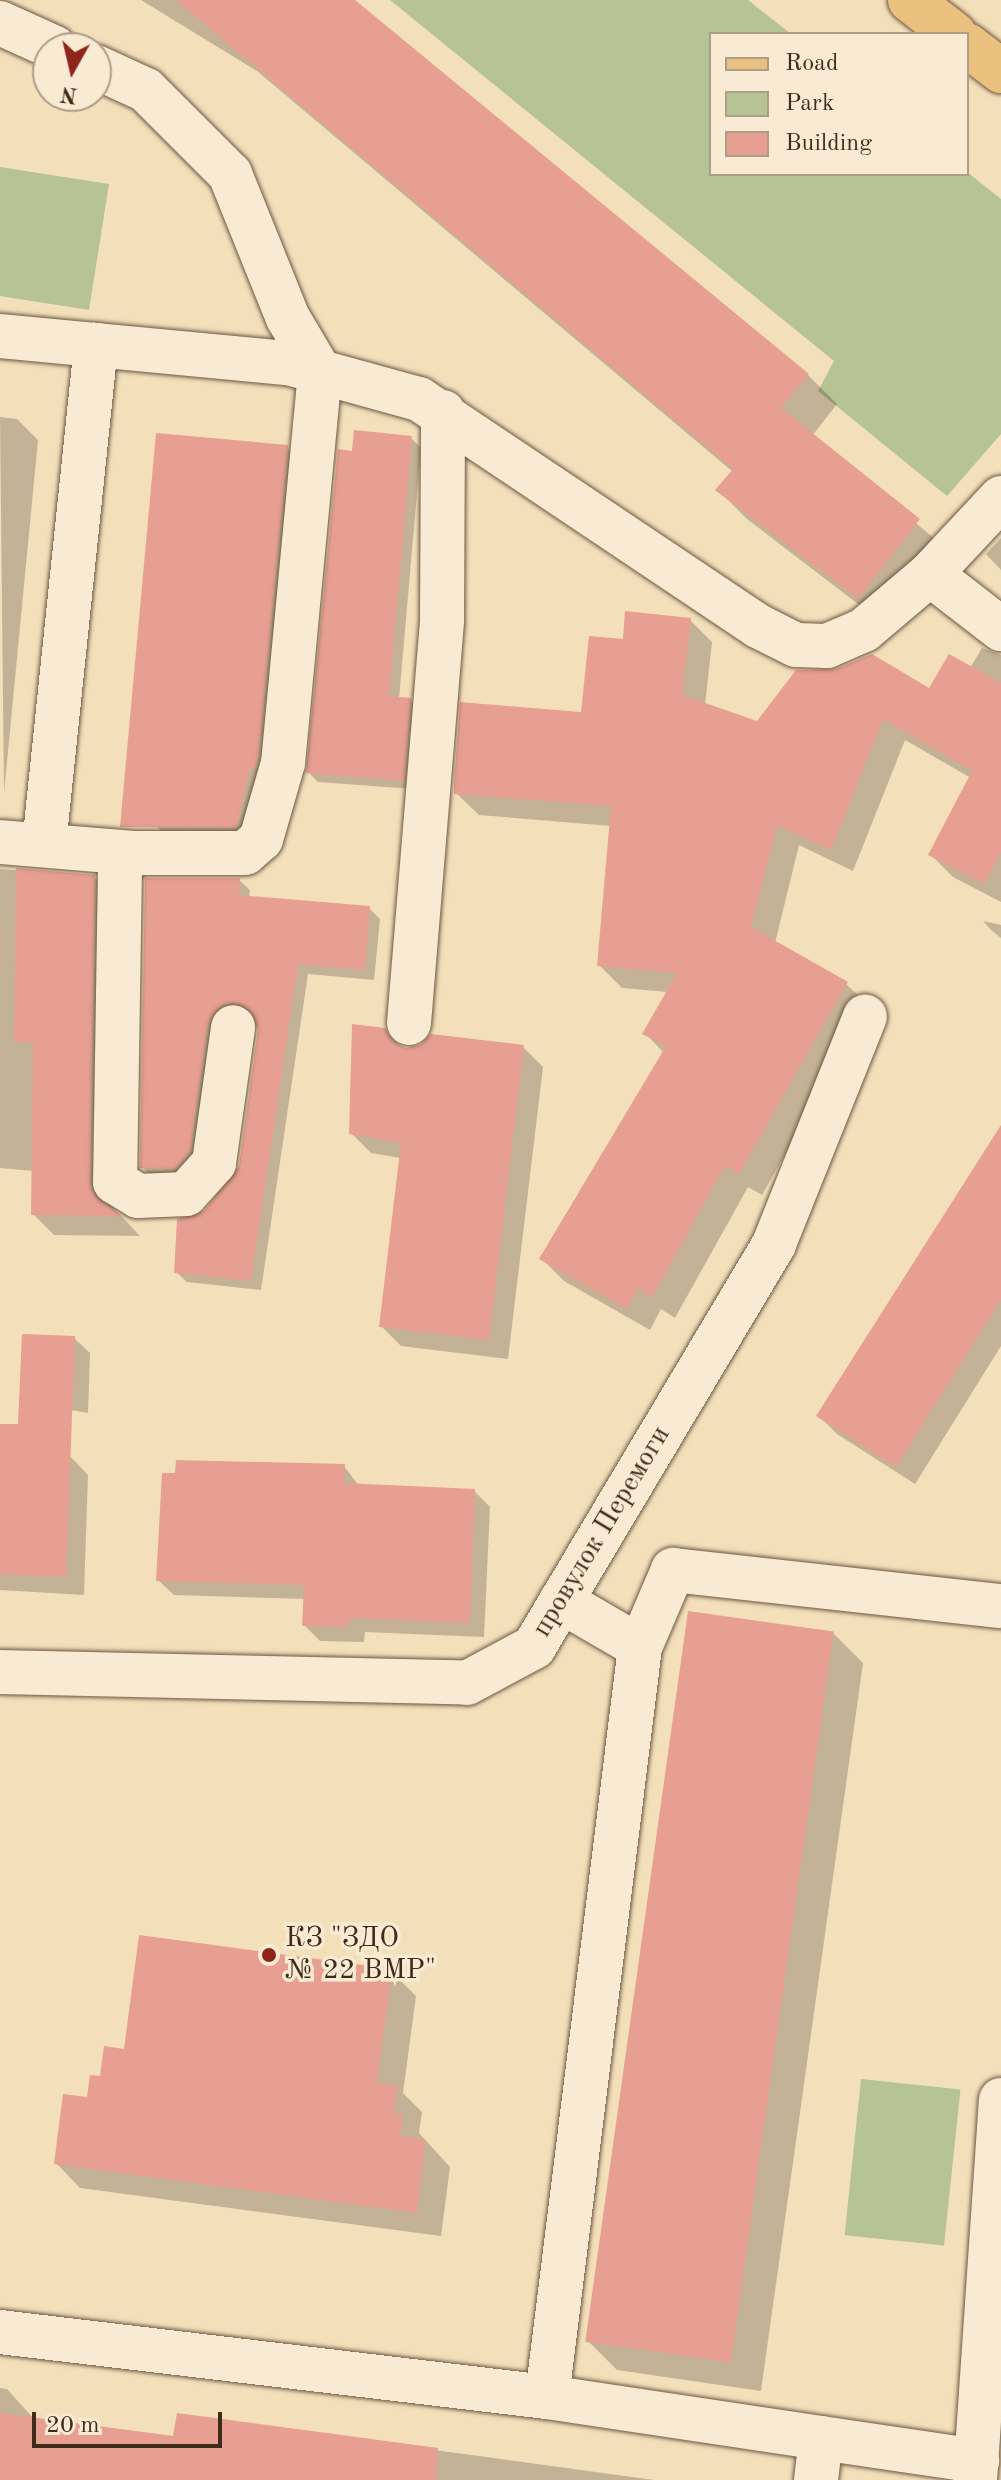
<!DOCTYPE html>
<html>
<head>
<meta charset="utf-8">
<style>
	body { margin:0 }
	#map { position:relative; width:1001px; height:2480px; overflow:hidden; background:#f4dfbb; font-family:"Old Standard TT",serif }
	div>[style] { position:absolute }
	.green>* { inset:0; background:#b6c394; transform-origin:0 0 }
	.shadow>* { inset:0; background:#0003 }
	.building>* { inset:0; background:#e79f91; transform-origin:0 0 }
	.roads { filter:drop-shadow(0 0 2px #6c5842) drop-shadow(0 0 2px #6c5842) }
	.minor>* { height:44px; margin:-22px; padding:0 22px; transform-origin:22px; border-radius:22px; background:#f8ead3 }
	.major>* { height:44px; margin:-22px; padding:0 22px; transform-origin:22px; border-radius:22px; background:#eac07e }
	.dots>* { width:22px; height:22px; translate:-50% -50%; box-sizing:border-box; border:4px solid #f8ead3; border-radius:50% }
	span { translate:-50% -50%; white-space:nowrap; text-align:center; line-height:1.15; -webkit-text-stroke:7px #f8ead3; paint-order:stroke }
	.street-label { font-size:28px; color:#3e2b19 }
	.poi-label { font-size:28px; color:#3e2b19 }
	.left { translate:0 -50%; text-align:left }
	.legend { position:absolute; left:709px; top:32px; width:260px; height:144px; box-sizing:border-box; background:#f8ead3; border:2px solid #ae9e89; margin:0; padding:10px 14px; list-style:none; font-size:24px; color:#3e2b19 }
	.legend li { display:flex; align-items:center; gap:16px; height:40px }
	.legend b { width:40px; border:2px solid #ae9e89 }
	.north { position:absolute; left:32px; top:32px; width:80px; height:80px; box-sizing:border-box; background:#f8ead3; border:2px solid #ae9e89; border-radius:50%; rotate:188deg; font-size:22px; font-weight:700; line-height:32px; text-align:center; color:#3e2b19 }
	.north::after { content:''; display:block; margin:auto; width:28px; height:36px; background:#8f2418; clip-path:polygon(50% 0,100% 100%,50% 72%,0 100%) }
	.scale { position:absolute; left:32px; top:2412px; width:190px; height:36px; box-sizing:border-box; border:4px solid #3e2b19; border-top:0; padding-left:10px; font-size:24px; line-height:28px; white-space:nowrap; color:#3e2b19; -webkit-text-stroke:6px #f8ead3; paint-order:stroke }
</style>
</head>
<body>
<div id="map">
	<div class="green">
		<div style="clip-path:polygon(390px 0,748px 0,791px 34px,711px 34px,711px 174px,967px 172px,1001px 199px,1001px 434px,947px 496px,818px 391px,834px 361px)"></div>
		<div style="clip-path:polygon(0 167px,109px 184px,89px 310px,0 296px)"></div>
		<div style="left:861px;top:2079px;width:100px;height:157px;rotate:6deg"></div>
	</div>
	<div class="shadow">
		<div style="clip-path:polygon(141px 0,352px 0,808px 375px,837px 404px,812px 436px,948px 550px,888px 627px,747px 519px,718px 490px,733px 472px,257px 71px)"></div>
		<div style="clip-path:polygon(0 417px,17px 419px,38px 440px,4px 793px)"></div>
		<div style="clip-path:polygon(411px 438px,421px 448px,399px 699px,410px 700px,419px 710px,413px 789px,318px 782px,308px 772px,354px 453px)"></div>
		<div style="clip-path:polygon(287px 447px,308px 468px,256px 848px,178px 848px,157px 827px)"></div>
		<div style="clip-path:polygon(1001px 538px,1001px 570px,986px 554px)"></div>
		<div style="clip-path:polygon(690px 620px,712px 642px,705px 705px,758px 723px,930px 691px,970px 668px,982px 648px,1001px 655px,1001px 902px,953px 877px,930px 854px,971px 778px,905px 740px,853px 871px,799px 845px,775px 943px,846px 984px,869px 1006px,762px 1195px,748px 1187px,675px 1318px,661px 1309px,650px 1330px,564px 1281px,542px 1259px,664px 1053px,645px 1033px,668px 992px,622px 988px,599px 965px,611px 826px,479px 815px,456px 793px,583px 714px,625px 641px)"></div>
		<div style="clip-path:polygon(0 869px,94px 877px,115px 898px,110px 1204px,140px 1236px,54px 1235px,33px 1214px,34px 1171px,0 1168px)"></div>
		<div style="clip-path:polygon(239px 880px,250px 890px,249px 898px,369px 908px,380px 919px,374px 980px,308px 974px,261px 1290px,187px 1282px,176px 1272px,205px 1213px,240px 1168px,260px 1029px,254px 1014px,224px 1021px,200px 1163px,185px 1179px,153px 1178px,142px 1167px)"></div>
		<div style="clip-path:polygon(983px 921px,1001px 925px,1001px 938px,991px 930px)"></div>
		<div style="clip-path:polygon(384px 1030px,403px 1049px,523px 1047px,543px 1067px,508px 1359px,401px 1346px,381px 1326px,401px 1158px,371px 1153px,351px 1133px)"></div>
		<div style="clip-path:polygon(1001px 1128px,1001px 1346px,915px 1484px,837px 1434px,819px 1416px)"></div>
		<div style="clip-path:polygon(74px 1338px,90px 1353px,88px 1413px,38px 1404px)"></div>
		<div style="clip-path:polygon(0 1454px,70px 1456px,88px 1475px,84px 1595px,0 1590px)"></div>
		<div style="clip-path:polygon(344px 1466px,359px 1486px,474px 1491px,490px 1507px,484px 1637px,365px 1632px,364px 1642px,320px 1641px,304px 1625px,305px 1599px,174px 1595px,158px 1580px)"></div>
		<div style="clip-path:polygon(833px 1633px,863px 1663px,761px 2391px,617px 2370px,588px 2341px)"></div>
		<div style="clip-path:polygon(391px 1971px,416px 1996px,403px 2093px,422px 2112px,419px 2133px,450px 2167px,441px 2236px,80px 2188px,56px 2163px,101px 2078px,125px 2052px)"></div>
		<div style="clip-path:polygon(0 2388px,7px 2389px,34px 2419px,175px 2438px,178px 2415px,654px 2480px,0 2480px)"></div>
	</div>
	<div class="building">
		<div style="clip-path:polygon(176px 0,355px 0,809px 374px,781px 408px,920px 519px,858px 599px,715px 490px,733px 469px)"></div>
		<div style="clip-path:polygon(354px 430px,412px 436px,389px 696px,411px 698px,404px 781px,306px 773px,338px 449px,352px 451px)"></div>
		<div style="clip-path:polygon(156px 433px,288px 445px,258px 758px,255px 769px,250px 769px,236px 828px,120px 827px)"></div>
		<div style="clip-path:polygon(625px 611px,691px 618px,682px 695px,757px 721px,796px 670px,836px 669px,872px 654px,929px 688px,949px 654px,1001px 683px,1001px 852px,984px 884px,928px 855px,972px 771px,883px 719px,831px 850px,777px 825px,751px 927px,848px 982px,739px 1174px,725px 1166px,652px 1297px,638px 1288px,627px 1309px,539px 1259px,666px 1046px,642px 1034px,677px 973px,597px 966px,611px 806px,454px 794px,454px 784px,460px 702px,581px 712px,589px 636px,623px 639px)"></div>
		<div style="clip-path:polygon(16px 868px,95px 875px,90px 1182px,94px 1195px,122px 1216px,31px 1215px,33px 1042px,14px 1043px)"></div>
		<div style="clip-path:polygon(145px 878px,240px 878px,239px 895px,370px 906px,365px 970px,298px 964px,251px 1281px,174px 1273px,177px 1219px,204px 1211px,239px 1166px,258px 1030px,248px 1007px,223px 1004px,208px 1023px,190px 1152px,174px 1169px,140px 1168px)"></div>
		<div style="clip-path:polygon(352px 1024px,385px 1028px,394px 1043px,406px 1048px,420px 1045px,431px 1034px,524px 1045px,489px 1340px,379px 1327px,401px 1143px,349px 1134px)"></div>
		<div style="clip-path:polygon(1001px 1125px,1001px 1299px,896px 1467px,816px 1416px)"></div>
		<div style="clip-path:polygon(22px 1334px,75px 1336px,66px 1577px,0 1574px,0 1424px,18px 1424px)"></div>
		<div style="clip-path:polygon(176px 1460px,345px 1464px,344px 1483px,475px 1489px,470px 1623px,350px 1618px,349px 1627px,302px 1626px,304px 1585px,156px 1581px,162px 1473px,175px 1473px)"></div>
		<div style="left:688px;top:1611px;width:147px;height:738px;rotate:8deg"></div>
		<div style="clip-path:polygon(139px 1935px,392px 1969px,377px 2083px,398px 2086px,394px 2113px,403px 2114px,400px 2136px,426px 2140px,417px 2213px,54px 2164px,63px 2094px,87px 2097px,90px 2075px,100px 2076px,104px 2046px,124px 2049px)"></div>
		<div style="clip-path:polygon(0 2413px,173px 2436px,177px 2413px,438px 2448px,436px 2480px,0 2480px)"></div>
	</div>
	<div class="roads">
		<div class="minor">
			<div style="left:0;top:23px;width:60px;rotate:24.4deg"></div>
			<div style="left:96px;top:67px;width:55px;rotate:24.7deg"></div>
			<div style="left:146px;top:90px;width:119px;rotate:45deg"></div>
			<div style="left:230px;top:174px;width:155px;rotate:68.1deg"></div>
			<div style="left:288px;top:318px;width:63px;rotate:59.3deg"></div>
			<div style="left:320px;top:372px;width:393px;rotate:95.4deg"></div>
			<div style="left:283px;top:763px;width:79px;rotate:106.1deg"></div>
			<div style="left:261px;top:839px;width:21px;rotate:139deg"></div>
			<div style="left:245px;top:853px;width:112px;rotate:180deg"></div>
			<div style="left:133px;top:853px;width:19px;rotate:133deg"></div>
			<div style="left:120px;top:867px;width:315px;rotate:90.9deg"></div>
			<div style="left:115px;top:1182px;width:27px;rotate:31deg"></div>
			<div style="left:138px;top:1196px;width:48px;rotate:-2.4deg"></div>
			<div style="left:186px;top:1194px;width:42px;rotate:-47.9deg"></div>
			<div style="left:214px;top:1163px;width:137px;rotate:-82deg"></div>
			<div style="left:0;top:336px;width:289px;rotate:5.4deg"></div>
			<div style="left:288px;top:363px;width:136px;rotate:15.4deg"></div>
			<div style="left:419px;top:399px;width:408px;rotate:33.8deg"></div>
			<div style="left:758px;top:626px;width:42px;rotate:26.6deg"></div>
			<div style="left:796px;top:645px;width:31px;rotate:2deg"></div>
			<div style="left:827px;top:646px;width:40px;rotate:-23.4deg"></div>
			<div style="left:864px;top:630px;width:87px;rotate:-40.3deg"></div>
			<div style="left:930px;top:574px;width:104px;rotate:-46.9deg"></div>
			<div style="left:930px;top:574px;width:90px;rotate:37.8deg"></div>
			<div style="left:0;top:842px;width:133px;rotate:4.7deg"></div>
			<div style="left:44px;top:845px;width:503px;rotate:-84.06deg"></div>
			<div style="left:409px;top:1023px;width:404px;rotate:-85.3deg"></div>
			<div style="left:442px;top:620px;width:208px;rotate:-89.7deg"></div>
			<div style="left:561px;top:1601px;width:91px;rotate:30.2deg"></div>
			<div style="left:0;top:1672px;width:467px;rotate:1.3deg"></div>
			<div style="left:467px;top:1683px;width:76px;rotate:-28.2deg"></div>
			<div style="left:534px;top:1647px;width:469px;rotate:-59.2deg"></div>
			<div style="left:774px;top:1244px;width:245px;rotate:-68.2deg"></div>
			<div style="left:0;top:2332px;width:551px;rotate:6.78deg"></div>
			<div style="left:821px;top:2438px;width:158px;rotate:8.4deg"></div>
			<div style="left:816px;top:2480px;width:42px;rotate:-83.2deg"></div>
			<div style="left:821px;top:2438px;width:277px;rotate:-171.5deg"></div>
			<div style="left:547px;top:2397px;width:756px;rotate:-82.93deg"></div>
			<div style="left:640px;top:1647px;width:84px;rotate:-66.8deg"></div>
			<div style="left:673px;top:1570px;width:330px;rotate:6.3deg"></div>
			<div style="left:975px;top:2480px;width:381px;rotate:-86.1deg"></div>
		</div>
		<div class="major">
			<div style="left:910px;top:0;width:56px;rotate:37.7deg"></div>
			<div style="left:967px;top:45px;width:43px;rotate:37.4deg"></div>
		</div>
	</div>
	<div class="dots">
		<div style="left:269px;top:1955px;background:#8f2418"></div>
	</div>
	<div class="street-label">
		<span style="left:602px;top:1532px;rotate:-59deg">провулок Перемоги</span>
	</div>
	<div class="poi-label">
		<span class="left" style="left:285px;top:1955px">КЗ "ЗДО<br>№ 22 ВМР"</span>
	</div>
	<ul class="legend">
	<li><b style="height:10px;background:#eac07e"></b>Road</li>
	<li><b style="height:22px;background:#b6c394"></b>Park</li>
	<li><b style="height:22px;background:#e79f91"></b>Building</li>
	</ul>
	<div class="north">N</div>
	<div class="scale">20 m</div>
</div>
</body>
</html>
